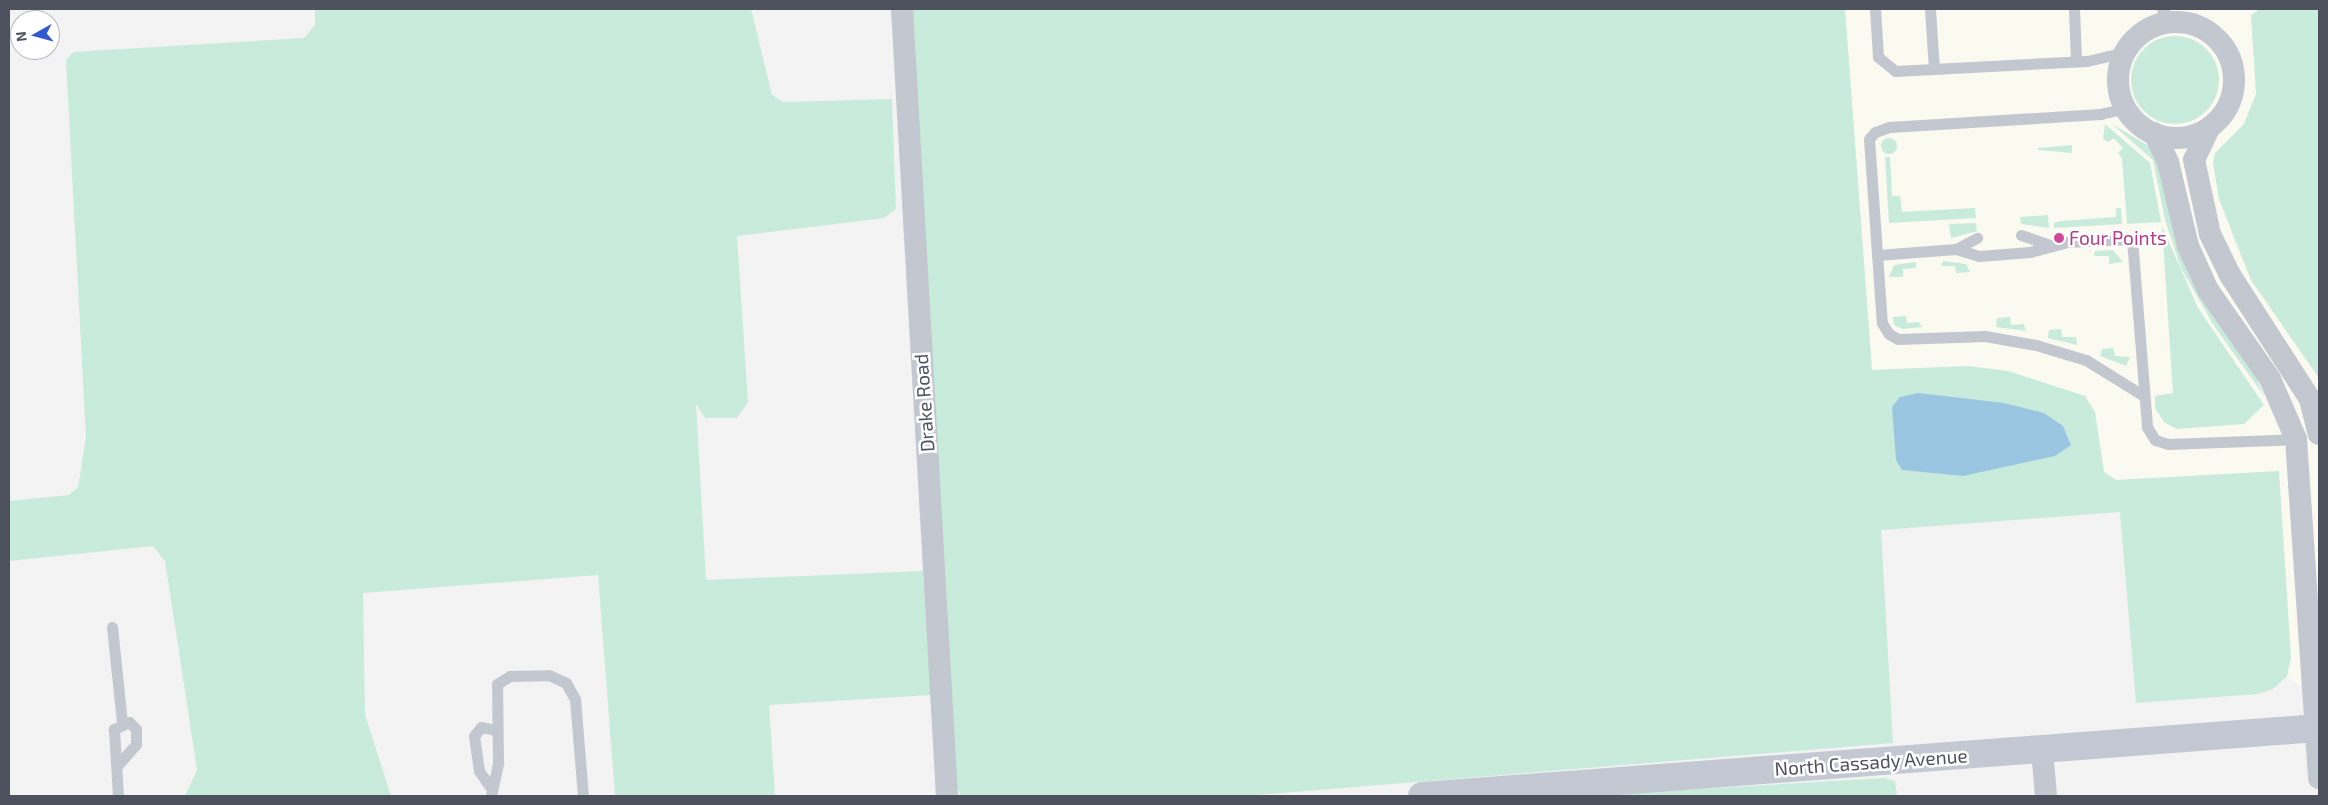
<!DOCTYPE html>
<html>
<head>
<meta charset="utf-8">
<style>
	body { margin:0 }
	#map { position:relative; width:2328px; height:805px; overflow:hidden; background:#f4f3f3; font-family:"Exo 2",sans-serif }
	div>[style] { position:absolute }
	.commercial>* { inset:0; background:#fbfaf0 }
	.green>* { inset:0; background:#c8ebdc }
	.round { border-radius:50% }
	.water>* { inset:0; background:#9bc6e2 }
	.service>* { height:11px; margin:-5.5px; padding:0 5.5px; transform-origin:5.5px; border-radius:5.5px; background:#c3c7cf }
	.minor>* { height:22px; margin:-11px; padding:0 11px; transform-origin:11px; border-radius:11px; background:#c3c7cf }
	.minor>.ring { margin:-11px; padding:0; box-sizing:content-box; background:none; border:22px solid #c3c7cf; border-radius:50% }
	.secondary>* { height:28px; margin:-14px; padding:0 14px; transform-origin:14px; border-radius:14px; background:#c3c8d3 }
	.dots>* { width:14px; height:14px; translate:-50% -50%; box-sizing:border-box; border:2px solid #fff; border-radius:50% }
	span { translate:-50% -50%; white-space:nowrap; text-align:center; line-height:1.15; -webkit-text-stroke:5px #fff; paint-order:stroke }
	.hotel-label { font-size:19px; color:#b23c85 }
	.left { translate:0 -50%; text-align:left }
	.street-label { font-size:19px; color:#4d525e }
	.frame { position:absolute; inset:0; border:10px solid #4d525e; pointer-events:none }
	.north { position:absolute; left:10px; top:10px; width:50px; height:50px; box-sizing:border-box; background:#fff; border:1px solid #b8babf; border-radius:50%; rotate:263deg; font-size:14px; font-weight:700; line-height:20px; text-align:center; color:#4d525e }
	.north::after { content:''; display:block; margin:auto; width:18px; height:22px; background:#3359ce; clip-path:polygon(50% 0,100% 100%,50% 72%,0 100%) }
</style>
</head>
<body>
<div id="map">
	<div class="commercial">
		<div style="clip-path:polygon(1845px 9px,2260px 9px,2251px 15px,2256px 94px,2244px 124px,2215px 153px,2232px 236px,2251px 280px,2319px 378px,2319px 700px,2287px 676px,2291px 658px,2279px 472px,2116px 480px,2104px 472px,2095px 412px,1968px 366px,1872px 370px)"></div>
	</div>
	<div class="green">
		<div style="clip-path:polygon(315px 9px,751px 9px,772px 95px,783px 102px,892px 99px,896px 209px,884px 218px,737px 236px,748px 402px,737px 418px,705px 418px,696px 404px,706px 580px,923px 571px,931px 695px,769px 705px,775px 796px,615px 796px,598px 575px,363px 593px,365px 715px,391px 796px,185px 796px,197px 770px,165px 561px,153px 546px,9px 561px,9px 501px,69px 495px,78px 487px,86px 438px,66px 60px,73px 52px,304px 38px,315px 25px)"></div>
		<div style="clip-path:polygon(908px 9px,1845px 9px,1872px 370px,1968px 366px,2008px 371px,2085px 396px,2095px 412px,2104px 472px,2116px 480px,2279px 471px,2291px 658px,2287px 676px,2273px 689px,2258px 694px,2136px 703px,2120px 512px,1881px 530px,1893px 743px,1244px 796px,960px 796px,955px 781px)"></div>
		<div style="clip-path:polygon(2260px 9px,2319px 9px,2319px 378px,2251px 280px,2219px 199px,2213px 163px,2215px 153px,2244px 124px,2256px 94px,2251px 15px)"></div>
		<div class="round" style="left:2131px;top:36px;width:88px;height:88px"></div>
		<div style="clip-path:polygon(2105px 124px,2150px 163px,2161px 222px,2127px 224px,2122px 158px,2118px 153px,2123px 148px,2114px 138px,2108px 142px,2103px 139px)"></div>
		<div style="clip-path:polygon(2112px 124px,2152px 148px,2265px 397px,2214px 326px,2181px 268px,2165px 220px,2153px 160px)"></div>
		<div class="round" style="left:1881px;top:138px;width:16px;height:16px"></div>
		<div style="clip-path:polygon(2072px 145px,2072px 153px,2038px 150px,2038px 148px)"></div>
		<div style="clip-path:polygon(1885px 157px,1890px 157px,1892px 196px,1900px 196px,1902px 212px,1975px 208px,1976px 218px,1889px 223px)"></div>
		<div style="clip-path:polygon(2116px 208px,2121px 208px,2122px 224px,2054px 228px,2054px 223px,2061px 221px,2116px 217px)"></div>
		<div style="clip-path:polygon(2048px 215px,2049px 228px,2021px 224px,2020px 217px)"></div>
		<div style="clip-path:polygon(1976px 223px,1977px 231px,1951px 238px,1949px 224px)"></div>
		<div style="clip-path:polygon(2162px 226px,2198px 308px,2264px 405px,2244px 424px,2177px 429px,2164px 422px,2155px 408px,2155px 396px,2173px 393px)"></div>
		<div style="clip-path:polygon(2113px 250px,2123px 262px,2109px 264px,2109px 256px,2094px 256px,2095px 251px)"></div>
		<div style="clip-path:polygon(1943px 261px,1966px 264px,1970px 272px,1956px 273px,1955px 266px,1941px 266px)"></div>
		<div style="clip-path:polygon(1916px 262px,1916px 268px,1903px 269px,1903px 277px,1889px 277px,1894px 265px)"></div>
		<div style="clip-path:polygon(1906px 316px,1907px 323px,1919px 322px,1922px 327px,1903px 329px,1894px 325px,1893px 317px)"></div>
		<div style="clip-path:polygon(2010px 317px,2011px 325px,2024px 324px,2026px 331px,1996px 327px,1997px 318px)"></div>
		<div style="clip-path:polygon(2061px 329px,2062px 337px,2076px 337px,2077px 345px,2048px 338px,2049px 330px)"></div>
		<div style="clip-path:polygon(2113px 348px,2115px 356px,2130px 357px,2126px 366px,2100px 356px,2102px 349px)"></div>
		<div style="clip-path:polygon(1884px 778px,1895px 781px,1897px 796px,1579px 796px)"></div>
	</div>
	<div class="water">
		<div style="clip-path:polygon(1918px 393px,2004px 403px,2044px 413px,2063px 426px,2071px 445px,2055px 456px,1963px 476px,1902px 470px,1896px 460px,1892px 407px,1900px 397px)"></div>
	</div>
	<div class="service">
		<div style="left:1875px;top:9px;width:48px;rotate:86.4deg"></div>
		<div style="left:1878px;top:57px;width:22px;rotate:39deg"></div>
		<div style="left:1895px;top:71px;width:192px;rotate:-3deg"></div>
		<div style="left:2087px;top:61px;width:39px;rotate:-13deg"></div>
		<div style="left:1930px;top:9px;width:60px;rotate:86.2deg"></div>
		<div style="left:2074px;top:9px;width:52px;rotate:87.8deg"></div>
		<div style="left:2162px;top:9px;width:16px;rotate:52deg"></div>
		<div style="left:2126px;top:108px;width:26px;rotate:167deg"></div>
		<div style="left:2101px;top:114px;width:212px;rotate:176.5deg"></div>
		<div style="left:1889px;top:127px;width:15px;rotate:160deg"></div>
		<div style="left:1875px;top:132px;width:9px;rotate:131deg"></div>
		<div style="left:1869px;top:139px;width:184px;rotate:86deg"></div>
		<div style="left:1882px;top:323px;width:13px;rotate:58deg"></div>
		<div style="left:1889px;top:334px;width:10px;rotate:29deg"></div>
		<div style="left:1898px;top:339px;width:87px;rotate:-2deg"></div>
		<div style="left:1985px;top:336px;width:52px;rotate:10deg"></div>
		<div style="left:2036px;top:345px;width:52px;rotate:16.7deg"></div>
		<div style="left:2086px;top:360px;width:68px;rotate:31.8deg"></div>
		<div style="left:2021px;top:235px;width:31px;rotate:19deg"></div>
		<div style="left:1956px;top:249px;width:24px;rotate:-28deg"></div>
		<div style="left:1877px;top:255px;width:79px;rotate:-4.3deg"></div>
		<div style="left:1956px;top:249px;width:24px;rotate:17deg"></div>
		<div style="left:1979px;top:256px;width:51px;rotate:-4.5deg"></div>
		<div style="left:2030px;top:252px;width:39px;rotate:-15deg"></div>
		<div style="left:2068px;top:242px;width:64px;rotate:-2.7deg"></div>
		<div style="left:2132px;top:239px;width:189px;rotate:85.4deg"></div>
		<div style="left:2147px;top:427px;width:15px;rotate:58deg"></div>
		<div style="left:2155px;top:440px;width:14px;rotate:17deg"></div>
		<div style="left:2168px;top:444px;width:128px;rotate:-2.2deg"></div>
		<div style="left:112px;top:627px;width:96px;rotate:84deg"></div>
		<div style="left:117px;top:766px;width:29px;rotate:-49deg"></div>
		<div style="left:136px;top:744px;width:15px;rotate:-90deg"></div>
		<div style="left:136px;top:729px;width:10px;rotate:-135deg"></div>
		<div style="left:129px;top:722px;width:17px;rotate:155deg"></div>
		<div style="left:114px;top:729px;width:67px;rotate:86.6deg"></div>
		<div style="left:491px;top:788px;width:21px;rotate:-125deg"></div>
		<div style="left:479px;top:771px;width:35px;rotate:-98deg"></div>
		<div style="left:474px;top:736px;width:11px;rotate:-52deg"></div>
		<div style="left:481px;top:727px;width:14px;rotate:12deg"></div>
		<div style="left:491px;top:796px;width:35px;rotate:-78deg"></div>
		<div style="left:498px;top:762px;width:78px;rotate:-90.7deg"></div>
		<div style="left:497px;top:684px;width:15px;rotate:-32deg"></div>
		<div style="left:510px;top:676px;width:39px;rotate:-1deg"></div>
		<div style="left:549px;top:675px;width:19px;rotate:25deg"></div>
		<div style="left:566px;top:683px;width:18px;rotate:61deg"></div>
		<div style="left:575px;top:699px;width:97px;rotate:85.3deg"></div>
	</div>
	<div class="minor">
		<div style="left:902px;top:9px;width:788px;rotate:86.73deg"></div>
		<div class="ring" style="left:2118px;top:22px;width:94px;height:94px"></div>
		<div style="left:2209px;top:128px;width:35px;rotate:115deg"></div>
		<div style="left:2194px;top:160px;width:76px;rotate:77.8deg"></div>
		<div style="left:2210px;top:234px;width:46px;rotate:64deg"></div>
		<div style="left:2230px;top:275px;width:148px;rotate:57.2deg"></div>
		<div style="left:2310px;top:399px;width:36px;rotate:76deg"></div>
		<div style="left:2154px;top:133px;width:32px;rotate:64deg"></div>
		<div style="left:2168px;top:162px;width:86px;rotate:76.6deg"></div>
		<div style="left:2188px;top:246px;width:48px;rotate:65.6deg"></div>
		<div style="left:2208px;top:290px;width:108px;rotate:55.1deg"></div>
		<div style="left:2270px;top:379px;width:65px;rotate:66.6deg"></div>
		<div style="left:2296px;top:439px;width:340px;rotate:86.1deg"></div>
		<div style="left:2042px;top:750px;width:46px;rotate:85deg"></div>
	</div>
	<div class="secondary">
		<div style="left:1422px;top:796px;width:900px;rotate:-4.34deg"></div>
	</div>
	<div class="dots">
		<div style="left:2059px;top:238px;background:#d1479c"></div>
	</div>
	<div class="hotel-label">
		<span class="left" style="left:2069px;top:238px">Four Points</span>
	</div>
	<div class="street-label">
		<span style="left:924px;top:403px;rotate:-94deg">Drake Road</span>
		<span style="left:1871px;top:762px;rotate:-4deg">North Cassady Avenue</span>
	</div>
	<div class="frame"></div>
	<div class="north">N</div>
</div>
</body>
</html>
